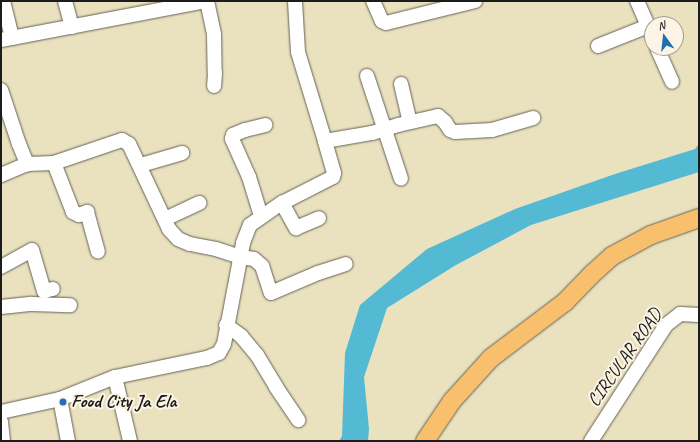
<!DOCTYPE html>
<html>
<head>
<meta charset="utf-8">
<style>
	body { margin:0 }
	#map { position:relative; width:700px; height:442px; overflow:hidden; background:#eae2bf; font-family:Caveat,sans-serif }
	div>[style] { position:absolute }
	.water>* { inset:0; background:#54b9d2 }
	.roads { filter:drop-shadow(0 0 1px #646155) drop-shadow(0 0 1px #646155) }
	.minor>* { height:14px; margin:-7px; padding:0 7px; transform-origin:7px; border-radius:7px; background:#fff }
	.major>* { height:18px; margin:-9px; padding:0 9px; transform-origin:9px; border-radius:9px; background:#f8bf6c }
	.dots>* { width:11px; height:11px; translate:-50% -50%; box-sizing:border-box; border:2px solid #fcf5e5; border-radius:50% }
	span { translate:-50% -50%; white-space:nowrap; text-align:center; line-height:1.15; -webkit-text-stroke:4px #fcf5e5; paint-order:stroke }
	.street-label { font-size:19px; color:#1c1c1c }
	.poi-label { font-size:19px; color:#1c1c1c; font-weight:700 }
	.left { translate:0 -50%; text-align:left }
	.frame { position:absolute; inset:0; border:2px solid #1c1c1c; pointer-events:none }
	.north { position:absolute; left:644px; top:16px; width:40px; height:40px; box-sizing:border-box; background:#fcf5e5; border:1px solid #a29e95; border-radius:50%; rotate:345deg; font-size:11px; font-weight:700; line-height:16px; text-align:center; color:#1c1c1c }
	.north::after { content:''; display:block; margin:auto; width:14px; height:18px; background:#1f6fb2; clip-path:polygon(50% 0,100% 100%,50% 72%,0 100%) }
</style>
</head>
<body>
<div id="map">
	<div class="water">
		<div style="clip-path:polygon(699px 144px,699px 172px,531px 225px,456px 265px,387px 308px,364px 377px,369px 429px,368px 441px,339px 441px,342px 436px,345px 353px,360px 305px,427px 249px,515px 209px,615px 174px,695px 149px)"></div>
	</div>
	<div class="roads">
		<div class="minor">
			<div style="left:3px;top:1px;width:38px;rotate:76deg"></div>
			<div style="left:65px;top:1px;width:27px;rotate:75deg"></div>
			<div style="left:207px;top:1px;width:34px;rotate:78deg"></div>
			<div style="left:214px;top:34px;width:39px;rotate:89deg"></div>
			<div style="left:215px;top:73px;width:13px;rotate:94deg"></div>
			<div style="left:373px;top:1px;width:22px;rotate:66deg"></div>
			<div style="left:382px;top:21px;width:4px;rotate:27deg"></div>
			<div style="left:386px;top:23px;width:92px;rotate:-13.9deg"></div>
			<div style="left:637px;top:1px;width:37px;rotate:66deg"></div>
			<div style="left:1px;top:40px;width:208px;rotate:-10.8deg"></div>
			<div style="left:598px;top:46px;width:54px;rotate:-21.8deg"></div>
			<div style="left:657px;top:48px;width:37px;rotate:66deg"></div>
			<div style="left:367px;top:76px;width:108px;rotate:71.7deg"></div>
			<div style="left:401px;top:84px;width:39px;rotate:77deg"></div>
			<div style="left:1px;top:90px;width:57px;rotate:71.6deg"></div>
			<div style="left:19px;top:144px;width:22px;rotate:68deg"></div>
			<div style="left:27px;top:164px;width:28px;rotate:157deg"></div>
			<div style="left:325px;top:141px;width:48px;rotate:-9.7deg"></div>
			<div style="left:372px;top:133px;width:27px;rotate:-17deg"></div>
			<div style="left:398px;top:125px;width:41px;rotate:-12.7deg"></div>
			<div style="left:438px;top:116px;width:9px;rotate:41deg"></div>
			<div style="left:445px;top:122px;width:9px;rotate:58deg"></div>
			<div style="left:450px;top:130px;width:5px;rotate:22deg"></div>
			<div style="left:455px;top:132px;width:37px;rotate:-3deg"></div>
			<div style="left:492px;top:130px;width:43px;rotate:-16.3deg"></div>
			<div style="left:54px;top:163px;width:53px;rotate:68.8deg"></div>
			<div style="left:73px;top:212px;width:7px;rotate:27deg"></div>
			<div style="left:79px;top:215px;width:9px;rotate:-21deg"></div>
			<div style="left:87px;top:212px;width:41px;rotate:74.6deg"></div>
			<div style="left:27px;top:164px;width:27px;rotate:-2deg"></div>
			<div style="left:54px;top:163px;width:72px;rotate:-18.7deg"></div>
			<div style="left:122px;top:140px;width:8px;rotate:30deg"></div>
			<div style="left:129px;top:144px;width:94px;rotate:64.8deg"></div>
			<div style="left:169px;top:229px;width:13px;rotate:48deg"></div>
			<div style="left:178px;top:239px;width:13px;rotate:23deg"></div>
			<div style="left:190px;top:244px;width:26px;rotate:11deg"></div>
			<div style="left:216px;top:249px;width:26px;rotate:18deg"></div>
			<div style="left:241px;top:257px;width:13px;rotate:9deg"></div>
			<div style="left:254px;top:259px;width:11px;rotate:41deg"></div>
			<div style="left:262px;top:266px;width:28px;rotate:72deg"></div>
			<div style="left:271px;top:293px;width:51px;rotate:-23.1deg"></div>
			<div style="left:318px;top:273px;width:29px;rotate:-18deg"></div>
			<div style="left:141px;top:165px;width:43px;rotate:-16.3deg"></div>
			<div style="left:282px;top:203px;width:29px;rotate:61deg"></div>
			<div style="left:296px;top:228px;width:25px;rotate:-23deg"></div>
			<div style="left:261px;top:216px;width:41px;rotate:-107.1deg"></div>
			<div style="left:249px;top:177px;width:42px;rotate:-114.1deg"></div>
			<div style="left:232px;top:139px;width:4px;rotate:-76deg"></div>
			<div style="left:233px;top:135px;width:13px;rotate:-23deg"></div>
			<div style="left:245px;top:130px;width:21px;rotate:-14deg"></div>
			<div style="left:165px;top:219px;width:38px;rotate:-25deg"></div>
			<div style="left:1px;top:267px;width:35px;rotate:-29deg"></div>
			<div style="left:32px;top:250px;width:43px;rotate:73.7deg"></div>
			<div style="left:44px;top:291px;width:9px;rotate:-13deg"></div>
			<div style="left:1px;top:307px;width:31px;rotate:-6deg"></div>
			<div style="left:32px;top:304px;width:38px;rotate:2deg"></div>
			<div style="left:226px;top:325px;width:19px;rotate:36deg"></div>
			<div style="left:241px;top:336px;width:25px;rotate:50deg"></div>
			<div style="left:257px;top:355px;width:37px;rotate:59deg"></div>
			<div style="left:276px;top:387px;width:40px;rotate:56deg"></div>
			<div style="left:115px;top:377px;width:66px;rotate:76.8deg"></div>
			<div style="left:60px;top:399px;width:43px;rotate:79.2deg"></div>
			<div style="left:1px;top:412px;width:60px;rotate:-12.4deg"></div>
			<div style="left:60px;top:399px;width:59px;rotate:-21.8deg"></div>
			<div style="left:115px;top:377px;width:94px;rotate:-11.7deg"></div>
			<div style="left:207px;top:358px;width:13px;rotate:-23deg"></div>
			<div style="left:219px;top:353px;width:10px;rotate:-61deg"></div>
			<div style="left:224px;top:344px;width:103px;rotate:-79.3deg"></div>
			<div style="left:243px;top:243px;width:19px;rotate:-69deg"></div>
			<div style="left:250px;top:225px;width:39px;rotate:-35deg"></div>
			<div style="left:282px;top:203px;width:57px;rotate:-27deg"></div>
			<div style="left:333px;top:177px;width:4px;rotate:-76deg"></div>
			<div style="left:334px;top:173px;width:33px;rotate:-106deg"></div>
			<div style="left:325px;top:141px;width:93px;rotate:-106.9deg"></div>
			<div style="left:298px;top:52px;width:51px;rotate:-93.4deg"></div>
			<div style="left:1px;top:422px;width:19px;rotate:84deg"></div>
			<div style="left:591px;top:441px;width:138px;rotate:-57.1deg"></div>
			<div style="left:666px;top:325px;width:18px;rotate:-38deg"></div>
			<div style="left:680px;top:314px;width:19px;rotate:3deg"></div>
		</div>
		<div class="major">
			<div style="left:425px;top:441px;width:48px;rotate:-56deg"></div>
			<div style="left:452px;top:401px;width:58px;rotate:-47.8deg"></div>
			<div style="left:491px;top:358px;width:93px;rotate:-37.1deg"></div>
			<div style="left:565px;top:302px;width:37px;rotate:-46deg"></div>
			<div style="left:591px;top:275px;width:28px;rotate:-42deg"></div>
			<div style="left:612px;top:256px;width:44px;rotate:-28.3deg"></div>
			<div style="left:651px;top:235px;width:51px;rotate:-19.5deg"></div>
		</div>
	</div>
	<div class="dots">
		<div style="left:63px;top:402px;background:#1f6fb2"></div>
	</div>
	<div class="street-label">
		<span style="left:625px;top:358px;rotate:-55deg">CIRCULAR ROAD</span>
	</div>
	<div class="poi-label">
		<span class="left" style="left:71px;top:402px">Food City Ja Ela</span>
	</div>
	<div class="frame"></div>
	<div class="north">N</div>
</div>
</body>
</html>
